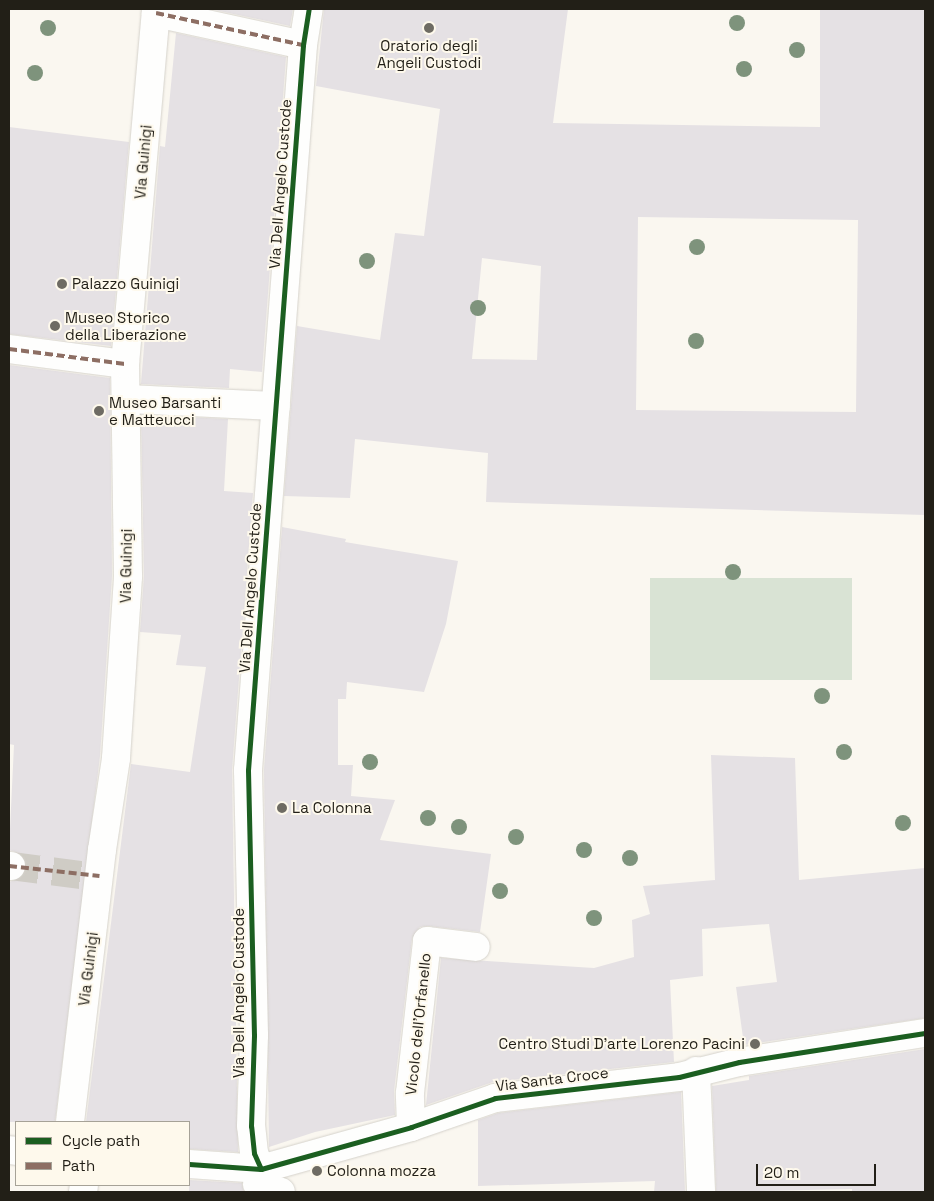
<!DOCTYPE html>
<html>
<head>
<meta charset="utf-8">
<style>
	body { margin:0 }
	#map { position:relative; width:934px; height:1201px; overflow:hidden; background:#faf7f0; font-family:"Space Grotesk",sans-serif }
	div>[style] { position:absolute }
	.green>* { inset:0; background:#d9e3d4; transform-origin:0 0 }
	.building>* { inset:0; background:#e5e1e4 }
	.minor-tunnel>* { height:28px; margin-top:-14px; transform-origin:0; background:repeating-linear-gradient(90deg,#cfccc5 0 28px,transparent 0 42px) }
	.roads { filter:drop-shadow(0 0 1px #d5d2cb) drop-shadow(0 0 1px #d5d2cb) }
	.minor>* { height:28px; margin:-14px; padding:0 14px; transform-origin:14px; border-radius:14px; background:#fefefd }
	.quiet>* { height:4px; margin-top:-2px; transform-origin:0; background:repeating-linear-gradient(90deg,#8d6e63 0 8px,transparent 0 12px) }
	.cycleway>* { height:5px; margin:-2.5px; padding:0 2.5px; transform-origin:2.5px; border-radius:2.5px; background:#1b5e20 }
	.trees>* { width:16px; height:16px; margin:-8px; border-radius:50%; background:#7e937c }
	.dots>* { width:14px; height:14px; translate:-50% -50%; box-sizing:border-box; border:2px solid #fef9ec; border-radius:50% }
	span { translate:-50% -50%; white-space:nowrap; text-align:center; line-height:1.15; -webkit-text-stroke:4px #fef9ec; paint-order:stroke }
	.poi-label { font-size:15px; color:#221f17 }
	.left { translate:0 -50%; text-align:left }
	.right { translate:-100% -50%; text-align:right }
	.street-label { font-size:15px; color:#221f17 }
	.frame { position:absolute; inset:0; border:10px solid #221f17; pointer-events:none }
	.legend { position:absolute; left:15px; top:1121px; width:175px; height:65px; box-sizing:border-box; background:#fef9ec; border:1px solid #a6a297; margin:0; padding:6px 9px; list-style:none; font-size:15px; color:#221f17 }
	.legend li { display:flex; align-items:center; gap:10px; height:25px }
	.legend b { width:25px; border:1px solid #a6a297 }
	.scale { position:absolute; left:756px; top:1164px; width:120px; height:22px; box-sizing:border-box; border:2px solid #221f17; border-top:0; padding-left:6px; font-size:15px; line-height:18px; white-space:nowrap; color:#221f17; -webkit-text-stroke:4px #fef9ec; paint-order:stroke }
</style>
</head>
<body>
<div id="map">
	<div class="green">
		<div style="left:650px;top:578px;width:202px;height:102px"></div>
	</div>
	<div class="building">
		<div style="clip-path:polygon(210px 9px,293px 9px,290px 26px)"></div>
		<div style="clip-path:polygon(evenodd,324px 9px,568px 9px,553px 123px,820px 127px,820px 9px,925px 9px,925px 515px,486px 502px,488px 453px,355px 439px,350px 498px,284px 496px,297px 326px,380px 340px,395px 233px,424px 236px,440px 109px,316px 86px,324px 9px,638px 217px,858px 220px,856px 412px,636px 410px,638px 217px,324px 9px,482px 258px,541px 266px,537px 360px,472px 359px,482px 258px)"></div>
		<div style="clip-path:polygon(176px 33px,286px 57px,262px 372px,230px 369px,229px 388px,141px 384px,160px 146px,165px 147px)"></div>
		<div style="clip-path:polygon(9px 127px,129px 142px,111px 346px,9px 334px)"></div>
		<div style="clip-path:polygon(9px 365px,110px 378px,112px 576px,100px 756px,55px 1122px,9px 1122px,9px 882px,19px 879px,27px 866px,19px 853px,9px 850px,14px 745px,9px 744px)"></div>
		<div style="clip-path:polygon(141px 415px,228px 419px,224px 491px,253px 493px,232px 770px,238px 1152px,189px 1149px,189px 1122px,86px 1122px,131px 764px,190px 772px,206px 667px,176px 665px,181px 635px,140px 632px,144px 576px)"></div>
		<div style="clip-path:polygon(282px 527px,346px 539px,345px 542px,458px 561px,446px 624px,424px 692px,347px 682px,346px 699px,338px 699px,338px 765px,353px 765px,351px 796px,395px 800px,380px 840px,491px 854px,480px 932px,428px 926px,420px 927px,412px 939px,394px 1091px,395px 1115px,315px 1132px,269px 1147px,264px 770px)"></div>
		<div style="clip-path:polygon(711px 755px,795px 758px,799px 880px,925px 868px,925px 1018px,744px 1045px,736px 987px,777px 982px,769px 924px,702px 929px,703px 976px,670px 980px,674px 1062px,493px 1082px,426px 1105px,441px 958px,594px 968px,634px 957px,632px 920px,650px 914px,643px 886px,715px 880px)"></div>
		<div style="clip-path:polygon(925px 1049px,925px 1192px,852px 1192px,852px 1189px,716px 1192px,712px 1086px,749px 1080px,749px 1076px)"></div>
		<div style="clip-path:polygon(681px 1092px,685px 1192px,654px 1192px,655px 1181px,478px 1186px,478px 1120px,498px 1113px)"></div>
		<div style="clip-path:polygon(189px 1180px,242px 1183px,244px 1192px,189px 1192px)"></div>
	</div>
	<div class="minor-tunnel">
		<div style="left:11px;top:866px;width:79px;rotate:7.3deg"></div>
	</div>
	<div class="roads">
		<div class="minor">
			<div style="left:156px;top:13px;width:150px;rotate:12.3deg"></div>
			<div style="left:9px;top:349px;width:117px;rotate:7.4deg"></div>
			<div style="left:127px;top:399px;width:149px;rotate:2.7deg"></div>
			<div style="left:9px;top:866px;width:2px"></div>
			<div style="left:696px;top:1071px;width:121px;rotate:87.6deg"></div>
			<div style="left:70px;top:1122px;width:274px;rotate:-83.3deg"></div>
			<div style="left:102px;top:850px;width:93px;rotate:-81.3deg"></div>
			<div style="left:116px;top:758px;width:182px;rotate:-86.2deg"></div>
			<div style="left:128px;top:576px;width:212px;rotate:-90.8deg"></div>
			<div style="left:125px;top:364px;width:356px;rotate:-85deg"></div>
			<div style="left:411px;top:1127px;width:34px;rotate:-92deg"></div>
			<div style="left:410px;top:1093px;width:153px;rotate:-83.6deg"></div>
			<div style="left:427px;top:941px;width:49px;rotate:7deg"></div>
			<div style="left:9px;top:1150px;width:7px;rotate:8deg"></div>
			<div style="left:189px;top:1164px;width:72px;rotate:4deg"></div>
			<div style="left:261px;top:1169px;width:156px;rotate:-15.6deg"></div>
			<div style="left:411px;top:1127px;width:89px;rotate:-19deg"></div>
			<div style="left:495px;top:1098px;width:185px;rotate:-6.5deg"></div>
			<div style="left:679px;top:1077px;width:62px;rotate:-14deg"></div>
			<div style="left:739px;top:1062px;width:188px;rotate:-8.9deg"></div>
			<div style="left:261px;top:1169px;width:17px;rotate:-114deg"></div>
			<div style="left:254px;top:1153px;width:27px;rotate:-96deg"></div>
			<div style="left:251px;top:1126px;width:91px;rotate:-88.1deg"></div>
			<div style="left:254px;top:1035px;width:265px;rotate:-91.3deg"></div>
			<div style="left:248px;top:770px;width:727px;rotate:-85.66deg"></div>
			<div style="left:303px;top:45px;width:36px;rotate:-81deg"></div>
			<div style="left:257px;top:1184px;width:25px;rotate:18deg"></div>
			<div style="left:83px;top:1192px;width:7px;rotate:-82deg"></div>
		</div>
	</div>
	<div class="quiet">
		<div style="left:156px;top:13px;width:150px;rotate:12.3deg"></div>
		<div style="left:9px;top:349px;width:117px;rotate:7.4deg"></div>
		<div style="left:9px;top:866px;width:91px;rotate:6.3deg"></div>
	</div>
	<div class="cycleway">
		<div style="left:189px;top:1164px;width:72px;rotate:4deg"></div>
		<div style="left:261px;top:1169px;width:156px;rotate:-15.6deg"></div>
		<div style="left:411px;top:1127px;width:89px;rotate:-19deg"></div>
		<div style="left:495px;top:1098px;width:185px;rotate:-6.5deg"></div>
		<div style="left:679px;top:1077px;width:62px;rotate:-14deg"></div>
		<div style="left:739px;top:1062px;width:188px;rotate:-8.9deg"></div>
		<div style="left:261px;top:1169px;width:17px;rotate:-114deg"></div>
		<div style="left:254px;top:1153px;width:27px;rotate:-96deg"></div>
		<div style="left:251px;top:1126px;width:91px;rotate:-88.1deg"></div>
		<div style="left:254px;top:1035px;width:265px;rotate:-91.3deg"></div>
		<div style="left:248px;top:770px;width:727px;rotate:-85.66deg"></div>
		<div style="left:303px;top:45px;width:36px;rotate:-81deg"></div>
	</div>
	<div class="trees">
		<div style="left:737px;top:23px"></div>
		<div style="left:48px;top:28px"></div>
		<div style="left:797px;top:50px"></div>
		<div style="left:744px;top:69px"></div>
		<div style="left:35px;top:73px"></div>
		<div style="left:697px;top:247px"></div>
		<div style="left:367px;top:261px"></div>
		<div style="left:478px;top:308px"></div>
		<div style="left:696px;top:341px"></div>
		<div style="left:733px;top:572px"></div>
		<div style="left:822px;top:696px"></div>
		<div style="left:844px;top:752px"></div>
		<div style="left:370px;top:762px"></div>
		<div style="left:428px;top:818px"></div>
		<div style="left:903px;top:823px"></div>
		<div style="left:459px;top:827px"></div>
		<div style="left:516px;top:837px"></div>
		<div style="left:584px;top:850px"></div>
		<div style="left:630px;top:858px"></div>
		<div style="left:500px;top:891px"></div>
		<div style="left:594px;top:918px"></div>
	</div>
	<div class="dots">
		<div style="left:429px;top:28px;background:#6e6b63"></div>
		<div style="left:62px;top:284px;background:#6e6b63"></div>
		<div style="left:55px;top:326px;background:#6e6b63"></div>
		<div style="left:99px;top:411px;background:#6e6b63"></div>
		<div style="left:282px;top:808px;background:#6e6b63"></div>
		<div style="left:755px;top:1044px;background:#6e6b63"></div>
		<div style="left:317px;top:1171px;background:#6e6b63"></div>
	</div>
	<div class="poi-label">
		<span style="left:429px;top:54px">Oratorio degli<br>Angeli Custodi</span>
		<span class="left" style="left:72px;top:284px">Palazzo Guinigi</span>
		<span class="left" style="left:65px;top:326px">Museo Storico<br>della Liberazione</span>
		<span class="left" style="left:109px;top:411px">Museo Barsanti<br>e Matteucci</span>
		<span class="left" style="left:292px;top:808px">La Colonna</span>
		<span class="right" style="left:745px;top:1044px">Centro Studi D'arte Lorenzo Pacini</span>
		<span class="left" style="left:327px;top:1171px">Colonna mozza</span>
	</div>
	<div class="street-label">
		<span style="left:143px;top:162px;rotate:-85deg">Via Guinigi</span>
		<span style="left:280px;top:184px;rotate:-86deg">Via Dell Angelo Custode</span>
		<span style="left:126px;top:566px;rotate:-89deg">Via Guinigi</span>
		<span style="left:250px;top:588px;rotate:-86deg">Via Dell Angelo Custode</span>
		<span style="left:88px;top:969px;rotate:-83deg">Via Guinigi</span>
		<span style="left:239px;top:993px;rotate:-90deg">Via Dell Angelo Custode</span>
		<span style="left:418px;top:1024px;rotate:-84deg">Vicolo dell'Orfanello</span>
		<span style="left:552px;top:1079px;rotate:-7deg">Via Santa Croce</span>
	</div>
	<div class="frame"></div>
	<ul class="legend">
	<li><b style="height:6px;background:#1b5e20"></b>Cycle path</li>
	<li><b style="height:6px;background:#8d6e63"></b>Path</li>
	</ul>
	<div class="scale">20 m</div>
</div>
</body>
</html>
